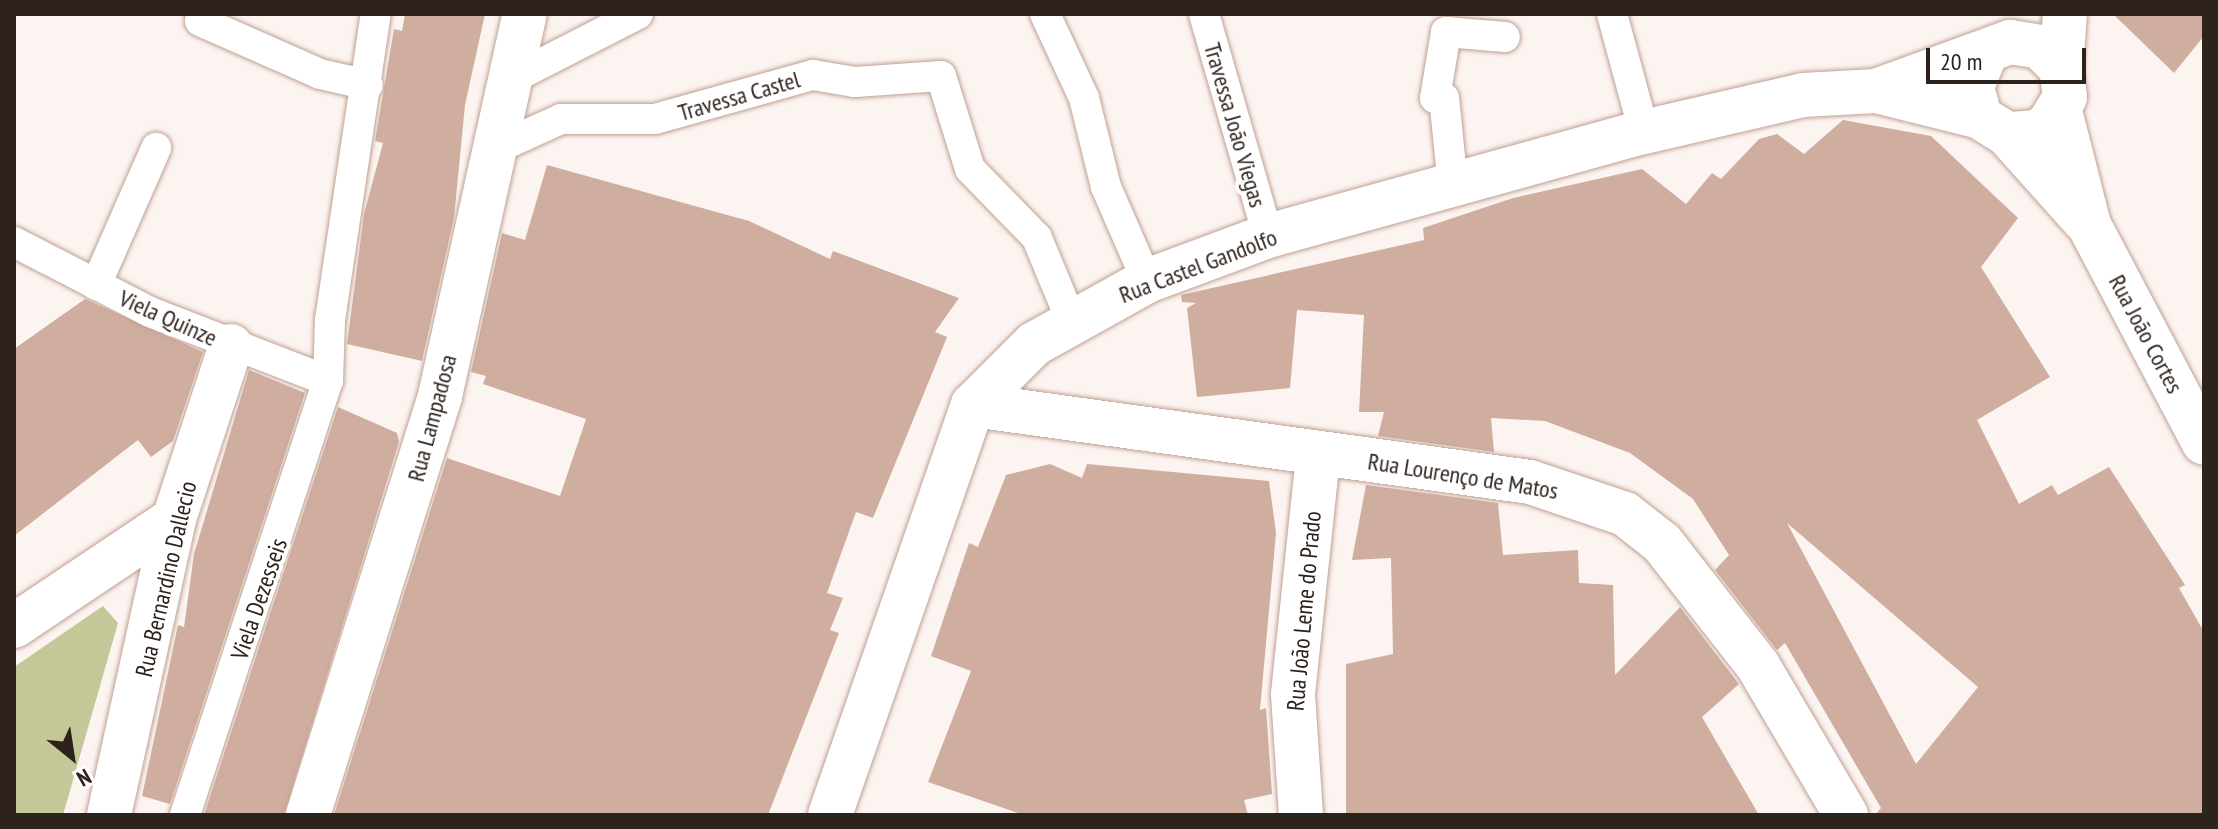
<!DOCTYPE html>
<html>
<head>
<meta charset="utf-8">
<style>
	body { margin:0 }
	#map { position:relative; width:2218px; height:829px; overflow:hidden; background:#fcf4f1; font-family:"PT Sans Narrow",sans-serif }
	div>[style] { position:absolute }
	.green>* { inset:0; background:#c4c797 }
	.building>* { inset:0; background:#cfaea0 }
	.roads { filter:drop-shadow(0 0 2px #c0a091) drop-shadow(0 0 2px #c0a091) }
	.service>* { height:30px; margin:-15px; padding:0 15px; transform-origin:15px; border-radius:15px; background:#fff }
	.minor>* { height:44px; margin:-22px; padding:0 22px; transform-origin:22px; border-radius:22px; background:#fff }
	span { translate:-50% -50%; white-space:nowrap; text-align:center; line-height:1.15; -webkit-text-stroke:8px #fff; paint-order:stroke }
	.street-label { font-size:24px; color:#2e221c }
	.frame { position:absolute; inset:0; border:16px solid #2e221c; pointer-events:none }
	.north { position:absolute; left:32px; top:717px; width:80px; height:80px; -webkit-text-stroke:6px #fff; paint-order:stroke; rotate:150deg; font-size:22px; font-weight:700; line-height:32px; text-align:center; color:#2e221c }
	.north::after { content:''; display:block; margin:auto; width:28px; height:36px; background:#2e221c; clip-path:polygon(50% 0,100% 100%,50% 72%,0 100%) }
	.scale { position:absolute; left:1926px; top:48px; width:160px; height:36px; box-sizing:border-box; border:4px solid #2e221c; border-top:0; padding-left:10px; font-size:24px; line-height:28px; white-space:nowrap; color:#2e221c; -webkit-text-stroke:6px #fff; paint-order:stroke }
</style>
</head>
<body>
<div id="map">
	<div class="green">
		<div style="clip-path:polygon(103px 606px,118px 623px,63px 815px,14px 815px,14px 667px)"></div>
	</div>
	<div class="building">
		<div style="clip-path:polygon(405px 14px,485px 14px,465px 105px,454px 218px,422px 361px,347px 344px,364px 214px,383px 143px,375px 141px,394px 29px,402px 31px)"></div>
		<div style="clip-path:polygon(2113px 14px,2204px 14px,2204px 36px,2174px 73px)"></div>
		<div style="clip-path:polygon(evenodd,1843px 120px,1931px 136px,2018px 218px,1981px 267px,2050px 377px,1977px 420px,2019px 504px,2052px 485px,2058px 495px,2109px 467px,2185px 585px,2179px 588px,2204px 632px,2204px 815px,1875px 815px,1881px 808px,1785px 643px,1777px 650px,1715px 570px,1729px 555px,1693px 499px,1630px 453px,1545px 421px,1491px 418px,1494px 452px,1378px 436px,1384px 412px,1359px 412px,1364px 315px,1297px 310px,1290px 388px,1197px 397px,1187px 308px,1196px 303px,1182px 302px,1181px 295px,1424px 240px,1423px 228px,1513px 198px,1642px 169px,1686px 204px,1712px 173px,1721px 179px,1759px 139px,1777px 134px,1804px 154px,1843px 120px,1787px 523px,1978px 687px,1916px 764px,1787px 523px)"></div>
		<div style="clip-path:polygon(547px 165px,749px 221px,830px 259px,833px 251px,959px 298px,935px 332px,947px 337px,873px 518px,856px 512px,827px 593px,843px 598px,830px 630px,839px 633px,768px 815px,334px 815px,447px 458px,560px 496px,586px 419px,483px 384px,486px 376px,471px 372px,502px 233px,525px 240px)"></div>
		<div style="clip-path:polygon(85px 299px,203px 352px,173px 441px,151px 457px,138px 440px,14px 536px,14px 349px)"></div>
		<div style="clip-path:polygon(249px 370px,305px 393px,170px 804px,142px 796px,178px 625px,184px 627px,194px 554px)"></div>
		<div style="clip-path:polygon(338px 407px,397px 433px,399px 442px,284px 815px,204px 815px)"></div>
		<div style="clip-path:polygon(1050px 464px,1082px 478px,1087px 464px,1269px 481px,1276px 533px,1260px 710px,1266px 708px,1272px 794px,1244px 800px,1248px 815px,1024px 815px,928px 782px,971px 671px,931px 656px,969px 543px,978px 547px,1006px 475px)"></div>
		<div style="clip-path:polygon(1366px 485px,1498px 503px,1503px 555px,1578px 550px,1579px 583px,1613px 585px,1615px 675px,1680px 607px,1739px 684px,1702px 717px,1759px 815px,1346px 815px,1346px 664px,1393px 654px,1391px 558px,1352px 560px)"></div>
	</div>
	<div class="roads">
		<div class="service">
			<div style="left:1045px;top:14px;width:93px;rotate:65.1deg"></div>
			<div style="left:1084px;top:98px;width:92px;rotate:76.1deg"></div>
			<div style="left:1106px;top:187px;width:103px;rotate:66.4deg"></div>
			<div style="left:1204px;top:14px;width:231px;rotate:73.9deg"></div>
			<div style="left:1612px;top:14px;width:122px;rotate:74.8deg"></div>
			<div style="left:200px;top:21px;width:131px;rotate:23.8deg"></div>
			<div style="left:320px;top:74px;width:49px;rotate:12.9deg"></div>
			<div style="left:515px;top:77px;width:138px;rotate:-27.1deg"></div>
			<div style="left:497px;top:148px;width:70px;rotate:-24.4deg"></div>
			<div style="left:561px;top:119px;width:94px"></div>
			<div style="left:655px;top:119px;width:164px;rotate:-15.6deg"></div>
			<div style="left:813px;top:75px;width:43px;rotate:9.5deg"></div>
			<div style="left:855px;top:82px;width:86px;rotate:-4deg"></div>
			<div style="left:941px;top:76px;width:97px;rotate:72.7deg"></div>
			<div style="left:970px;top:169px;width:96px;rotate:45.8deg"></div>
			<div style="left:1037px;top:238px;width:89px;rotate:67.5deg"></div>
			<div style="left:1453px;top:186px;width:88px;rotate:-95.8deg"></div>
			<div style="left:1444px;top:98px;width:9px;rotate:180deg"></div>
			<div style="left:1435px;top:98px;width:67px;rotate:-80.5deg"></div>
			<div style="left:1446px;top:32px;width:59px;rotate:4.8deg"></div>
			<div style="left:14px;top:242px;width:153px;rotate:27.2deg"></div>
			<div style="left:150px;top:312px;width:191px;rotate:21.2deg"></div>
			<div style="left:96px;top:285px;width:150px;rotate:-66.3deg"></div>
			<div style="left:185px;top:815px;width:457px;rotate:-71.8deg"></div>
			<div style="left:328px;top:381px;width:61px;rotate:-88.1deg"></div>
			<div style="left:330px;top:320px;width:309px;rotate:-81.5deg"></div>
		</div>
		<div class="minor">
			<div style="left:2061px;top:68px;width:54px;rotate:-85.8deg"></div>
			<div style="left:1876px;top:91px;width:107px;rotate:14deg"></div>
			<div style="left:2060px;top:111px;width:118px;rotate:75.7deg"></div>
			<div style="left:2089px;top:225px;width:246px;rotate:62.2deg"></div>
			<div style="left:2007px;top:134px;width:115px;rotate:48.2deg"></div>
			<div style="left:973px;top:405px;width:562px;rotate:7.87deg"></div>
			<div style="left:1530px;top:482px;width:100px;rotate:18.6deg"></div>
			<div style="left:1625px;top:514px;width:47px;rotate:38.1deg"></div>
			<div style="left:1662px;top:543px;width:156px;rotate:52deg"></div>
			<div style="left:1758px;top:666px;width:173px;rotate:59.4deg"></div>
			<div style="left:14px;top:626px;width:192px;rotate:-33.8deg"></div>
			<div style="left:109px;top:815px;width:303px;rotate:-77.6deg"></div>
			<div style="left:174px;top:519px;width:182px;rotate:-71.8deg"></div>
			<div style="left:308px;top:815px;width:439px;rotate:-72.5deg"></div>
			<div style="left:440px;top:396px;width:391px;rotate:-77.5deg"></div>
			<div style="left:830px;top:815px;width:434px;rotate:-70.8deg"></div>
			<div style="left:973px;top:405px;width:86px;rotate:-45deg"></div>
			<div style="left:1034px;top:344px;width:129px;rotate:-29.1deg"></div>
			<div style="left:1147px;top:281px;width:129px;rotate:-20.4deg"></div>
			<div style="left:1268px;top:236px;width:390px;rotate:-15.5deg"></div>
			<div style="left:1644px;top:132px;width:163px;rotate:-13.1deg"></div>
			<div style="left:1803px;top:95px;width:73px;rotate:-3.1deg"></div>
			<div style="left:1876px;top:91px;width:143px;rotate:-20.1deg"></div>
			<div style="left:2010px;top:42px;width:30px;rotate:9deg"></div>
			<div style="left:2040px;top:47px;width:30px;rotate:45deg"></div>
			<div style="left:2061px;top:68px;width:29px;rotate:82deg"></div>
			<div style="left:2065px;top:97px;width:29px;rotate:121deg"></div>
			<div style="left:2050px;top:122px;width:16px;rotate:140deg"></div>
			<div style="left:2038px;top:132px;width:31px;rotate:176deg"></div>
			<div style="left:2007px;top:134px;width:32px;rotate:-148deg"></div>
			<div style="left:1980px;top:117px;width:31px;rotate:-105deg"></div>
			<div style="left:1972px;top:87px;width:31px;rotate:-68deg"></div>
			<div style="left:1301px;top:815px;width:121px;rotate:-93.8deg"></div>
			<div style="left:1293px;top:694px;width:240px;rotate:-84deg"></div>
		</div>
	</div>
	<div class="street-label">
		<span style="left:739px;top:96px;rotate:-16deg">Travessa Castel</span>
		<span style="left:1235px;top:125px;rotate:74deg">Travessa João Viegas</span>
		<span style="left:1198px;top:266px;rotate:-21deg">Rua Castel Gandolfo</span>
		<span style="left:168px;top:318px;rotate:24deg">Viela Quinze</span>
		<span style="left:2146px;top:334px;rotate:62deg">Rua João Cortes</span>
		<span style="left:432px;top:418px;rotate:-75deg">Rua Lampadosa</span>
		<span style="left:1463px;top:476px;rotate:9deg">Rua Lourenço de Matos</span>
		<span style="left:166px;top:579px;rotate:-77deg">Rua Bernardino Dallecio</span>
		<span style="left:259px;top:599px;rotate:-71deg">Viela Dezesseis</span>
		<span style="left:1304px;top:611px;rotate:-85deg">Rua João Leme do Prado</span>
	</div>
	<div class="frame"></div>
	<div class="north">N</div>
	<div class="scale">20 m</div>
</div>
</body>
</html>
